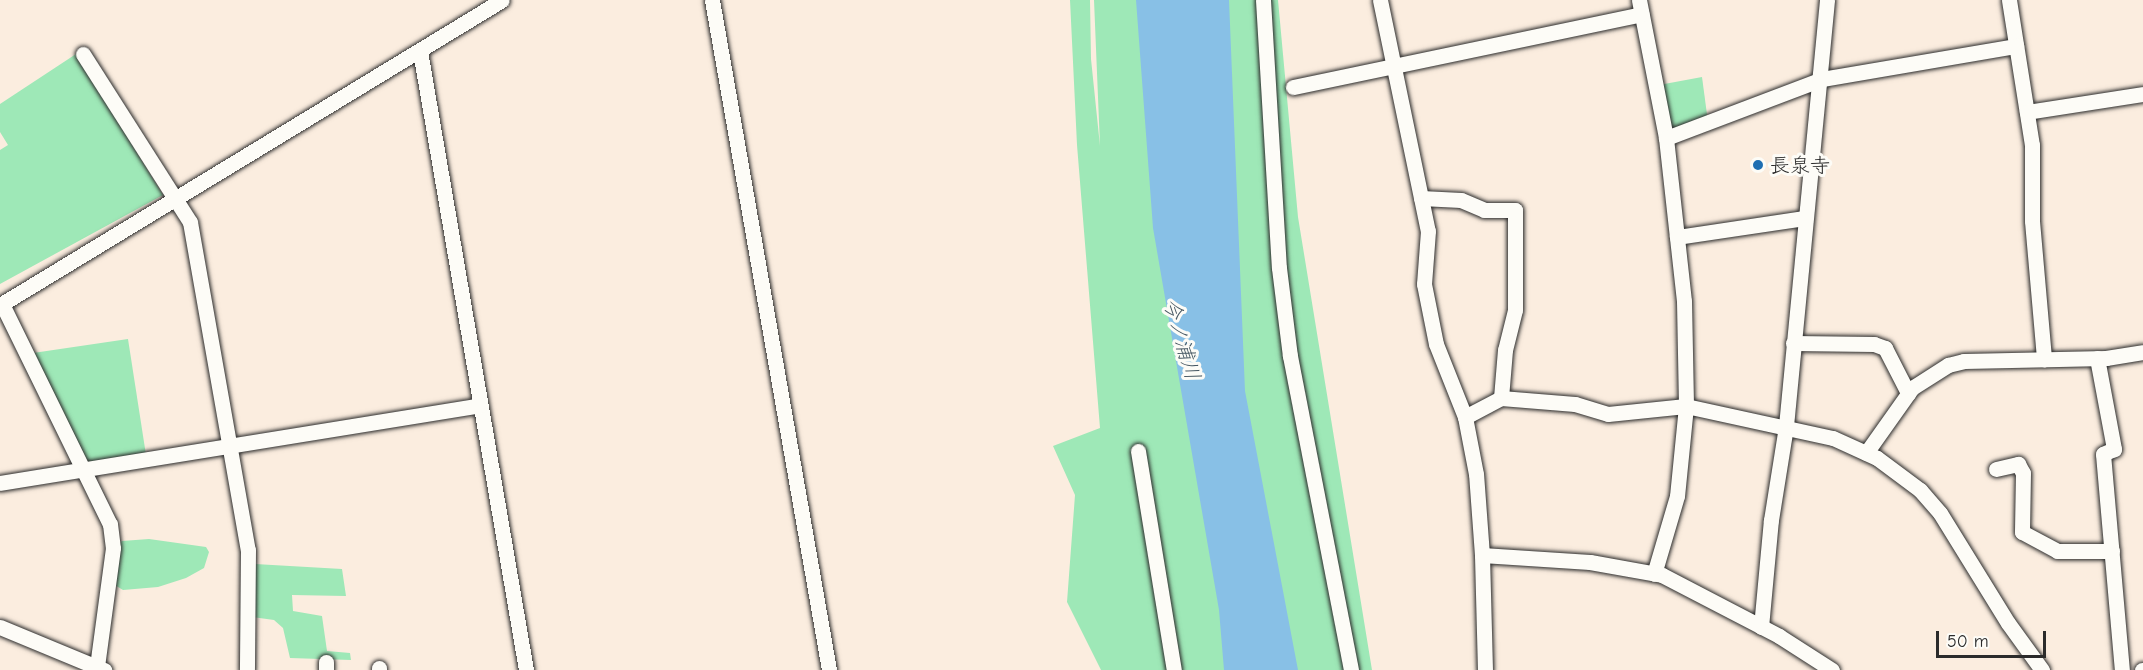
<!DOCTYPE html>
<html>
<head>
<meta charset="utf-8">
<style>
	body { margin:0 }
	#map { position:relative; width:2143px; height:670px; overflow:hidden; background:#fbeddf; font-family:"Comic Neue","Klee One",sans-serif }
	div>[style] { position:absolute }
	.green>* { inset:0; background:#9ee8b7 }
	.water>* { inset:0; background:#88c0e6 }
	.roads { filter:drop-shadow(0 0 2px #2b2b2b) drop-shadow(0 0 2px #2b2b2b) }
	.minor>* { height:15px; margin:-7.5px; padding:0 7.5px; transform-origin:7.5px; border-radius:7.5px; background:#fdfcf7 }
	.dots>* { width:16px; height:16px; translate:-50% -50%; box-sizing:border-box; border:3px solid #fdfcf7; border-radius:50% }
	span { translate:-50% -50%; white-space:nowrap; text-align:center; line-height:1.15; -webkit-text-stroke:6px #fdfcf7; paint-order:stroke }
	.poi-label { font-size:20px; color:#2b2b2b }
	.left { translate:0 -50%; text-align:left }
	.water-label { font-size:21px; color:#475863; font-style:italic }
	.scale { position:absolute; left:1936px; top:631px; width:110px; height:27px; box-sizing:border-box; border:3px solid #2b2b2b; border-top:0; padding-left:8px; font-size:18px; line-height:21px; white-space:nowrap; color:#2b2b2b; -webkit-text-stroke:4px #fdfcf7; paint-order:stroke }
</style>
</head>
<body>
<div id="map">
	<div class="green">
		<div style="clip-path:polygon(1070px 0,1090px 0,1091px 59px,1100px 146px,1094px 0,1278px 0,1298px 217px,1372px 670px,1101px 670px,1067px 602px,1075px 495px,1053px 446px,1100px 428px,1077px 145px)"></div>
		<div style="clip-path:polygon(76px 54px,163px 195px,0 284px,0 150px,8px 145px,0 132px,0 104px)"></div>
		<div style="clip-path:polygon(1702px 77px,1708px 122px,1666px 138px,1659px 85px)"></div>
		<div style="clip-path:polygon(128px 339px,146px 455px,82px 469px,33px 353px)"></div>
		<div style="clip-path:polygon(149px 539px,206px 547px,209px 552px,204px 568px,186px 578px,158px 587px,123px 590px,113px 584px,113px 548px,122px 541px)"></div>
		<div style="clip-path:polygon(255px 564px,342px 569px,346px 596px,292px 595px,293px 611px,322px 616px,327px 651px,350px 653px,351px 660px,290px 658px,283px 628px,274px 620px,253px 617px)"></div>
	</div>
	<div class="water">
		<div style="clip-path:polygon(1136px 0,1229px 0,1245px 391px,1298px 670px,1224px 670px,1219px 610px,1153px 228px)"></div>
	</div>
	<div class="roads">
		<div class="minor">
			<div style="left:712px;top:0;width:680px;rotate:80.09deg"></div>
			<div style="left:1263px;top:0;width:268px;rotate:86.6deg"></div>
			<div style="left:1279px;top:268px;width:89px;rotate:82.9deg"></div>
			<div style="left:1290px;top:356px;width:320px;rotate:79deg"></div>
			<div style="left:1380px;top:0;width:236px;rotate:78.3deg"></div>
			<div style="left:1428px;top:231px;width:53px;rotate:94.3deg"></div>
			<div style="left:1424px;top:284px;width:61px;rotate:78.7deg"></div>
			<div style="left:1436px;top:344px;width:79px;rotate:68.3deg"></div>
			<div style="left:1639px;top:0;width:141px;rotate:78.9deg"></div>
			<div style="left:1666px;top:138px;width:164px;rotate:83.7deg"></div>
			<div style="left:1684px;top:301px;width:105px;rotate:88.9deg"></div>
			<div style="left:1686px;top:406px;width:90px;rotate:95.7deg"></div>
			<div style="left:1677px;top:496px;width:81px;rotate:106.4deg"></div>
			<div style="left:2009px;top:0;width:147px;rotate:81deg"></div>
			<div style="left:2032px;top:145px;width:76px;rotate:90deg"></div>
			<div style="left:2032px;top:221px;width:139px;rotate:85deg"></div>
			<div style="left:420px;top:51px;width:628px;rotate:80.28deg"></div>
			<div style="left:83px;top:54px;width:199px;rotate:57.5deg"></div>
			<div style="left:190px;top:222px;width:333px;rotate:80deg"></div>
			<div style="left:248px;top:550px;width:120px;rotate:90.5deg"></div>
			<div style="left:1293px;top:87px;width:356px;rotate:-11.8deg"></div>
			<div style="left:2027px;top:112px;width:117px;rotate:-8.8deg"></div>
			<div style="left:1666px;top:138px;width:167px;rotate:-20.7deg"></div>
			<div style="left:1822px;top:79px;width:197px;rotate:-9.7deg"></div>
			<div style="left:1421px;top:198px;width:40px;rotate:2.9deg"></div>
			<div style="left:1461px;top:200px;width:25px;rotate:23deg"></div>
			<div style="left:1484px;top:210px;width:31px"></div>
			<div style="left:1515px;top:210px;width:100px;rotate:90deg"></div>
			<div style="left:1515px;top:310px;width:41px;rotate:104deg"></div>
			<div style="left:1505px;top:350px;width:48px;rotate:94.8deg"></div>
			<div style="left:1677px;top:237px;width:128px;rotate:-8.5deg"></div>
			<div style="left:2px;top:304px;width:245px;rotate:63.9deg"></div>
			<div style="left:110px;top:524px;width:24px;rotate:83deg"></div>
			<div style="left:113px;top:548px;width:120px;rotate:97.7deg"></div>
			<div style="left:0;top:305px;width:587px;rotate:-31.28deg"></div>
			<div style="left:1793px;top:343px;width:81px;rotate:0.7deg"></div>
			<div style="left:1874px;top:344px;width:12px;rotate:20deg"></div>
			<div style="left:1885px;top:348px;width:51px;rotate:62.9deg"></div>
			<div style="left:2097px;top:358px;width:93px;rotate:79.4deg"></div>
			<div style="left:2114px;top:449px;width:12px;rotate:156deg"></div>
			<div style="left:2103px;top:454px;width:217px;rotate:85deg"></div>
			<div style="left:1138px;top:451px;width:222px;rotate:80.7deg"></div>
			<div style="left:1866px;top:453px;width:80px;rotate:-54.7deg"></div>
			<div style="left:1912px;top:388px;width:43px;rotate:-32.6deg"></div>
			<div style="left:1948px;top:365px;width:16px;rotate:-14deg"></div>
			<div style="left:1964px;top:361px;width:142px;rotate:-1.2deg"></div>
			<div style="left:2106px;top:358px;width:37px;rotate:-9deg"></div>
			<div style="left:1996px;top:469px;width:23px;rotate:-13deg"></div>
			<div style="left:2018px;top:464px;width:10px;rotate:61deg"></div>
			<div style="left:2023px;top:473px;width:59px;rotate:91deg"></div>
			<div style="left:2022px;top:532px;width:40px;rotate:28deg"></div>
			<div style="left:2057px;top:551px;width:55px"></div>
			<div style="left:0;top:483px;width:486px;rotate:-9.2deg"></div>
			<div style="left:1482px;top:555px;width:108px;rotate:3.7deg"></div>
			<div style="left:1590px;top:562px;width:73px;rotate:10.2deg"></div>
			<div style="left:1662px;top:575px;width:132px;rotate:27.5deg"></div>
			<div style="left:1779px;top:636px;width:63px;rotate:32.7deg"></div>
			<div style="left:0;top:627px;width:113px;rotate:22.5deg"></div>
			<div style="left:1761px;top:627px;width:107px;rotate:-84.7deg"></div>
			<div style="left:1771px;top:520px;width:95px;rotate:-80.9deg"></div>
			<div style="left:1786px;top:426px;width:428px;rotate:-84.5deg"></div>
			<div style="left:326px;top:670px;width:8px;rotate:-90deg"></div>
			<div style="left:379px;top:670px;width:2px;rotate:-90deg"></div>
			<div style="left:1485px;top:670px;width:115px;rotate:-91.5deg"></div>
			<div style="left:1482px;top:555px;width:81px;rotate:-94.2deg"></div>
			<div style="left:1476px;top:474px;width:58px;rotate:-100.9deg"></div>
			<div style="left:1465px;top:417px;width:41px;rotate:-27.8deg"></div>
			<div style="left:1501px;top:398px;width:74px;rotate:4.6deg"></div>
			<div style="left:1575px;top:404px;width:34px;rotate:17deg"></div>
			<div style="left:1608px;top:414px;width:78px;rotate:-5.9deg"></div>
			<div style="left:1686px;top:406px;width:150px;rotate:12.3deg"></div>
			<div style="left:1833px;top:438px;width:48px;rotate:24.4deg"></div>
			<div style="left:1877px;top:458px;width:54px;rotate:36.7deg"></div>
			<div style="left:1920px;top:490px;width:30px;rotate:49deg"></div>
			<div style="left:1940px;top:513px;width:129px;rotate:58.3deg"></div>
			<div style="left:2008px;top:623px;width:58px;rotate:54.1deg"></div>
			<div style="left:2142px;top:670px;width:1px"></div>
		</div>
	</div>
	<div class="dots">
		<div style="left:1758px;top:165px;background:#1f6fb2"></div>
	</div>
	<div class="poi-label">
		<span class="left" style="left:1770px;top:165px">長泉寺</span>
	</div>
	<div class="water-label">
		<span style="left:1182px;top:339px;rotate:74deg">今ノ浦川</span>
	</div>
	<div class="scale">50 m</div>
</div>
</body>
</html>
